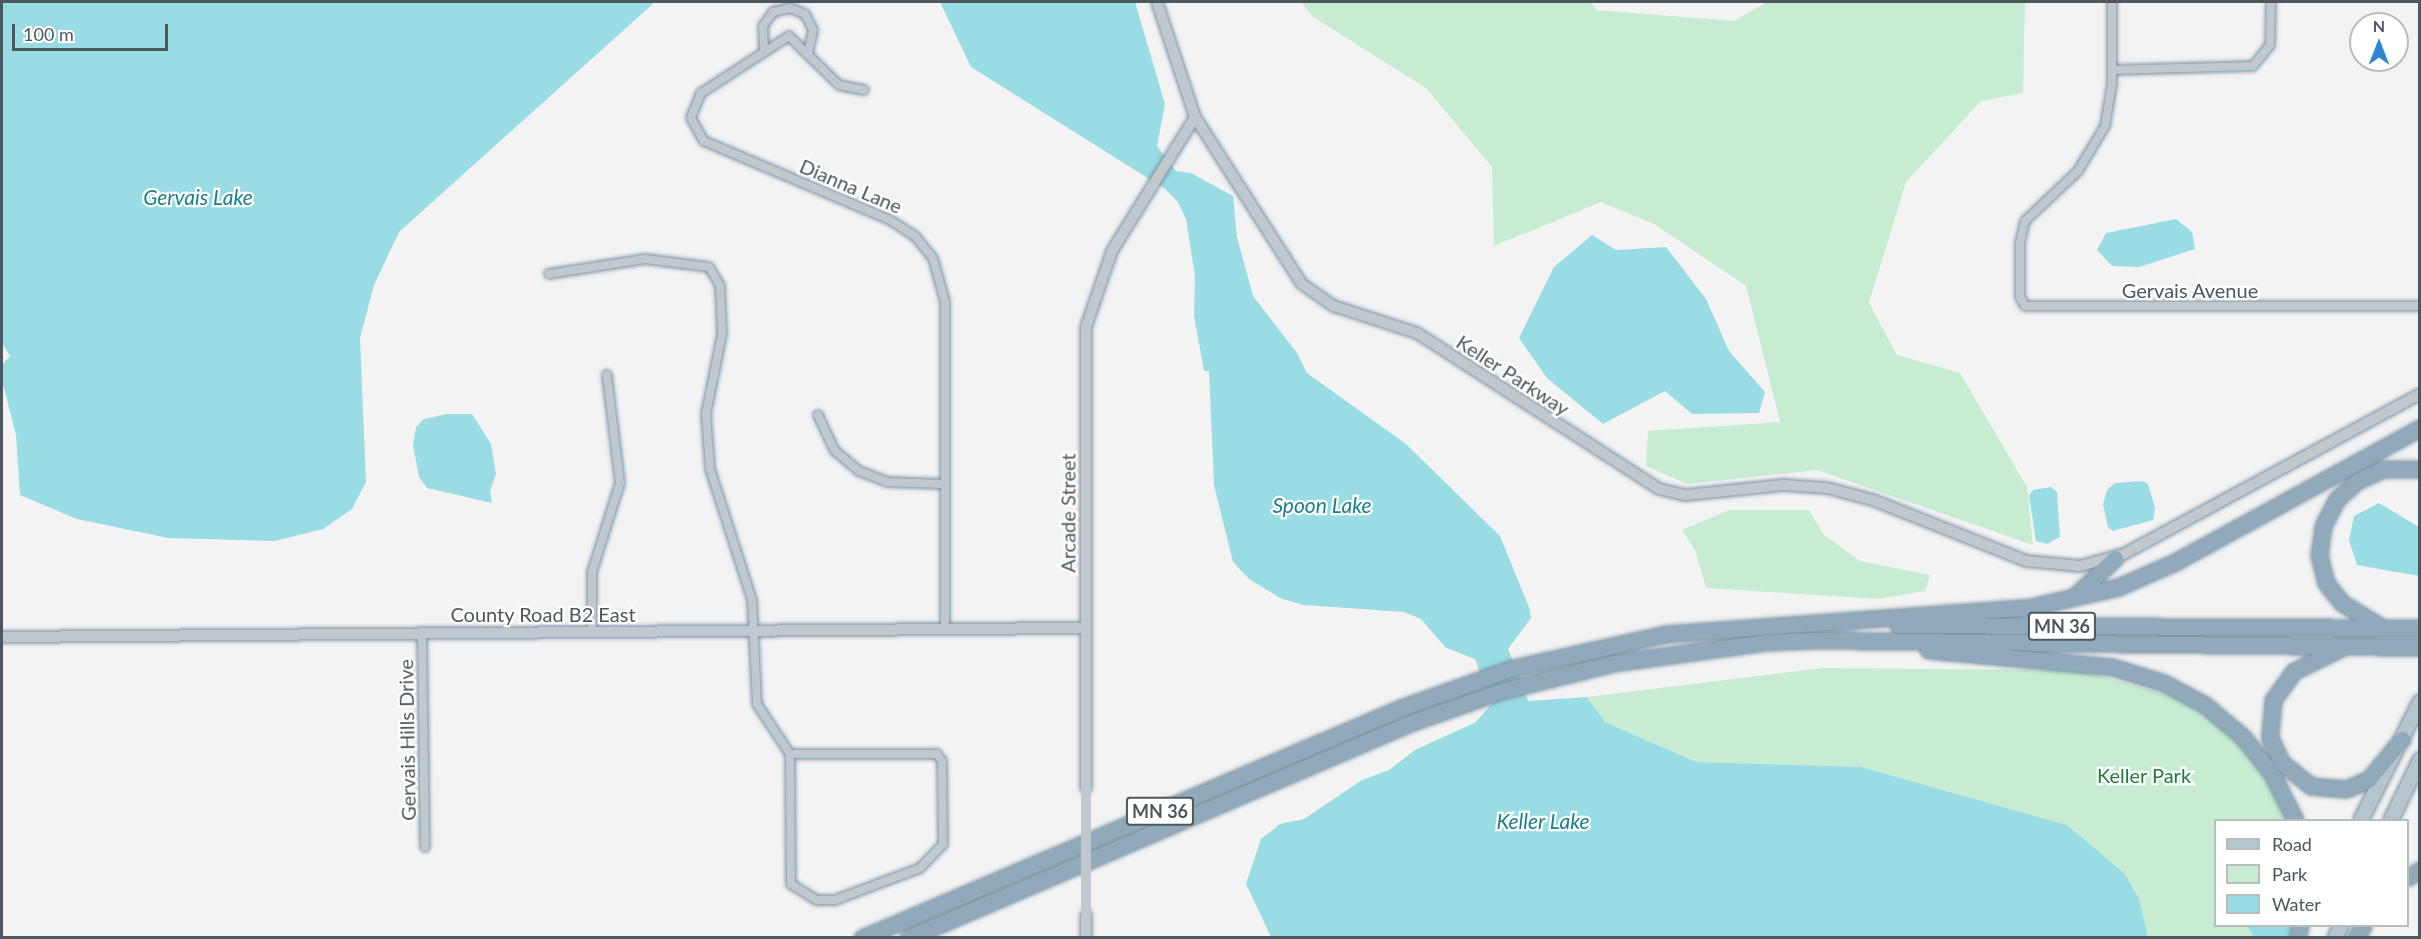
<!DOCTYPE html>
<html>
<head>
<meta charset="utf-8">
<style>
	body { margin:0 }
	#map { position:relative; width:2421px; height:939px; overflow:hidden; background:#f4f3f3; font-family:Lato,sans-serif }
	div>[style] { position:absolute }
	.green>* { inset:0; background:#c7ecd2 }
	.water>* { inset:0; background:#99dce4 }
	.roads { filter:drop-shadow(0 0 2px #7b94a7) drop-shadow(0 0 2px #7b94a7) }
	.minor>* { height:8px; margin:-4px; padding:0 4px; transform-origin:4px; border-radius:4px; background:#c0c8cd }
	.tertiary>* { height:10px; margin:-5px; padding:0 5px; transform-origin:5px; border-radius:5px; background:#c0c8cd }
	.primary>* { height:14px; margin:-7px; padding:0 7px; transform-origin:7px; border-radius:7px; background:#b6c4ce }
	.motorway>* { height:15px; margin:-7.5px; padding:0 7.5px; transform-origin:7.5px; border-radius:7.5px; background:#90a9bb }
	.tertiary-bridge>* { height:10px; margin:-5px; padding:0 5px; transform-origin:5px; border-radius:5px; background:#c0c8cd }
	span { translate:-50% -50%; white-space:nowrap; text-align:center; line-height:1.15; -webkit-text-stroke:4.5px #fff; paint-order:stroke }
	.shield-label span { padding:2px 4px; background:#fff; border:2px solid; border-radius:4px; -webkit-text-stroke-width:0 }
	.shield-label { font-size:18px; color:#4c575e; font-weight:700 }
	.street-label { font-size:20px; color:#4c575e }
	.park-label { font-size:20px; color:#227a45 }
	.water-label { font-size:21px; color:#1a7f8b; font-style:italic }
	.frame { position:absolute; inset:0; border:3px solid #4c575e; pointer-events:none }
	.legend { position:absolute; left:2214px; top:819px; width:195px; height:108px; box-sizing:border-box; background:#fff; border:2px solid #b7bcbf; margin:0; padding:8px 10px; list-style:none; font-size:18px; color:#4c575e }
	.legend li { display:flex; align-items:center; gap:12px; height:30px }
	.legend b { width:30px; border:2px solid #b7bcbf }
	.north { position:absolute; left:2349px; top:12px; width:60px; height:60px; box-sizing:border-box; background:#fff; border:2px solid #b7bcbf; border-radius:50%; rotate:0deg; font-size:16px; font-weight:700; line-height:24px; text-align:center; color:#4c575e }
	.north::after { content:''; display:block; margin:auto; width:21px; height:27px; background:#2f87d3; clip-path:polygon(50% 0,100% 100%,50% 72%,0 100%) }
	.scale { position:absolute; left:12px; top:24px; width:156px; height:27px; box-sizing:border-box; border:3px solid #4c575e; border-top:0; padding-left:8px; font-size:18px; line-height:21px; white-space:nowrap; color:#4c575e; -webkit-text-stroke:4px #fff; paint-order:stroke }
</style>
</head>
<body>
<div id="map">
	<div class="green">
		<div style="clip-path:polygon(1301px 2px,1591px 2px,1596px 10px,1734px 21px,1767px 2px,2025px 2px,2023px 93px,1981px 101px,1906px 182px,1869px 303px,1897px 355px,1960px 373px,2027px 487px,2033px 545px,1817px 470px,1687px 484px,1646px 466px,1648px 431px,1780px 422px,1746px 286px,1654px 224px,1601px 202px,1494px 246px,1492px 167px,1426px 88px,1313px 17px)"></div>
		<div style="clip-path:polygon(1729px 510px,1809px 510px,1824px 535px,1860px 561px,1930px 575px,1925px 591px,1878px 599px,1706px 588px,1695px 550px,1682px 530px)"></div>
		<div style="clip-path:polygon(1823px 668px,2078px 670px,2209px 706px,2289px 801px,2292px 820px,2216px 820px,2216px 926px,2281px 926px,2276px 937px,2148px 937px,2139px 898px,2124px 873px,2067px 825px,1861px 767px,1696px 762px,1605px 722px,1587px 697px)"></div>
	</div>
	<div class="water">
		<div style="clip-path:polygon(2px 2px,655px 2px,399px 232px,374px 285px,360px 338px,366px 482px,352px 509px,323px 529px,275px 541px,168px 538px,77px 519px,20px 495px,16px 435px,2px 380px,2px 365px,10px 356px,2px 343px)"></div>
		<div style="clip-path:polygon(940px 2px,1135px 2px,1165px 104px,1157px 146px,1176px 171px,1191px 173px,1233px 196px,1237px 237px,1253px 296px,1297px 353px,1307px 373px,1406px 444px,1500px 536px,1529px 607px,1531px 618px,1508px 649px,1528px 701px,1587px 697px,1605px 722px,1696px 762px,1861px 767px,2067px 825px,2124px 873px,2139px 898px,2148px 937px,1271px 937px,1246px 884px,1261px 839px,1280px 824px,1304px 819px,1362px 780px,1389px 770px,1415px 750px,1476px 722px,1492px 703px,1475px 659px,1446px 648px,1421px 619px,1404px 612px,1304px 605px,1282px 599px,1249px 579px,1233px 562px,1214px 485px,1209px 371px,1204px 371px,1194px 316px,1195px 276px,1186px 219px,1178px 202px,1165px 189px,971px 67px)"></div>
		<div style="clip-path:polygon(2176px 219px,2192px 232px,2195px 249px,2139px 267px,2112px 266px,2097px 250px,2106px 233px)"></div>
		<div style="clip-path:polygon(1592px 235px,1616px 250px,1666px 247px,1706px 299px,1729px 351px,1765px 392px,1759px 413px,1692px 414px,1665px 391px,1603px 424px,1547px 378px,1519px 338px,1554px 267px)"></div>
		<div style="clip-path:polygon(447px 414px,472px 414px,491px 444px,496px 474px,490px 491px,492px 503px,427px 488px,419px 477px,413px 445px,416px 427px,424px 419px)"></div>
		<div style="clip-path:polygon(2142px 481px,2148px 484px,2155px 508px,2153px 520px,2113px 531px,2108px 527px,2103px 504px,2107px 490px,2115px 483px)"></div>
		<div style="clip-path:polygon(2051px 487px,2057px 492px,2060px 537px,2047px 544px,2036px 541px,2029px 495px,2033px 490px)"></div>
		<div style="clip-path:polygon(2379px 503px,2419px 527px,2419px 576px,2357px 565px,2349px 540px,2354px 516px)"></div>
		<div style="clip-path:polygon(2247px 926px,2299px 926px,2293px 937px,2255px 938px)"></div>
	</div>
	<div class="roads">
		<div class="minor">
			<div style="left:2112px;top:2px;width:82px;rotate:90deg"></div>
			<div style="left:2112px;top:84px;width:43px;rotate:99.5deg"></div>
			<div style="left:2105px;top:126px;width:52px;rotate:121deg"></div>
			<div style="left:2078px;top:171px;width:73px;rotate:136.7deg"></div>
			<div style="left:2025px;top:221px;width:23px;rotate:103deg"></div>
			<div style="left:2020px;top:243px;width:54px;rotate:90deg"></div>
			<div style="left:2020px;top:297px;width:10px;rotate:61deg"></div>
			<div style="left:2025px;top:306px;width:395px"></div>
			<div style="left:764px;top:52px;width:26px;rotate:-92deg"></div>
			<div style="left:763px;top:26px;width:17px;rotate:-54deg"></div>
			<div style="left:773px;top:12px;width:17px;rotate:-13deg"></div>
			<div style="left:790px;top:8px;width:16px;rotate:22deg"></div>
			<div style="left:805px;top:14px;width:18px;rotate:63deg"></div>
			<div style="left:813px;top:30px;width:25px;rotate:102deg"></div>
			<div style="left:2112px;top:70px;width:141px;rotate:-1.6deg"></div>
			<div style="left:2253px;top:66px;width:27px;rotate:-51deg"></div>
			<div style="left:2270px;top:45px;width:43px;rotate:-88.7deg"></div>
			<div style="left:864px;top:90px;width:25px;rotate:-169deg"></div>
			<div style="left:839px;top:85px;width:70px;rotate:-135.6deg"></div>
			<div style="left:789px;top:36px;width:105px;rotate:147.1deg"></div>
			<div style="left:701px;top:93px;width:27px;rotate:112deg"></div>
			<div style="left:691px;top:118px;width:26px;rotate:61deg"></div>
			<div style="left:704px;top:141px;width:202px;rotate:23deg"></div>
			<div style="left:890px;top:220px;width:30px;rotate:33deg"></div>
			<div style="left:915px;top:236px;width:28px;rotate:51deg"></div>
			<div style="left:933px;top:258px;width:46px;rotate:74.7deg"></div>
			<div style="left:945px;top:302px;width:326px;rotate:90deg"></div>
			<div style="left:549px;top:274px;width:97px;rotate:-8.9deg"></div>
			<div style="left:645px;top:259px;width:64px;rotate:7.1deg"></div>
			<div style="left:709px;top:267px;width:21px;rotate:59deg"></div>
			<div style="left:720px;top:285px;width:49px;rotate:87.7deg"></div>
			<div style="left:722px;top:334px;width:82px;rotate:101.3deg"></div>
			<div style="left:706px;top:414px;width:55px;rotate:85.8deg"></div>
			<div style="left:710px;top:469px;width:138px;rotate:72.2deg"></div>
			<div style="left:752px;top:600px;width:104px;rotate:87.2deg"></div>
			<div style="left:757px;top:704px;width:60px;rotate:56.6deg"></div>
			<div style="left:790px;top:754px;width:130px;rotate:89.6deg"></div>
			<div style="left:791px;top:884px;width:31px;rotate:32deg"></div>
			<div style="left:817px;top:900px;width:18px"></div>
			<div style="left:835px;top:900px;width:91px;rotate:-20.6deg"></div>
			<div style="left:920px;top:868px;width:33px;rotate:-46deg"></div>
			<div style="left:943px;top:844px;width:83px;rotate:-90.7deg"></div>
			<div style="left:942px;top:761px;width:9px;rotate:-126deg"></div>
			<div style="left:937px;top:754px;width:147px;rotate:180deg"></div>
			<div style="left:818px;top:415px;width:38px;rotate:65deg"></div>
			<div style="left:834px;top:450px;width:33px;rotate:40deg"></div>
			<div style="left:859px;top:471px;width:30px;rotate:21deg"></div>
			<div style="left:887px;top:482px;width:58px;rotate:2deg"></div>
			<div style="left:592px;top:631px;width:59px;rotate:-90deg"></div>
			<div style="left:592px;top:572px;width:93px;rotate:-72.5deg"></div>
			<div style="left:620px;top:483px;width:109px;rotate:-96.9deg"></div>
			<div style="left:422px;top:633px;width:214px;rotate:89.2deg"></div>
		</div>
		<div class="tertiary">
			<div style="left:1157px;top:2px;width:121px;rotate:71.7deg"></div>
			<div style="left:1195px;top:117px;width:198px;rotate:57.4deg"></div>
			<div style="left:1302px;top:284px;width:39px;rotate:35deg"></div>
			<div style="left:1334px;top:306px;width:87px;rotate:18deg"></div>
			<div style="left:1417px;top:333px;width:288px;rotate:32.8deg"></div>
			<div style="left:1659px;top:489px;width:28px;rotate:13deg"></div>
			<div style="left:1686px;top:495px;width:98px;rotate:-5.9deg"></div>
			<div style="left:1783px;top:485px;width:44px;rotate:3.9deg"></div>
			<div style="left:1827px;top:488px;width:48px;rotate:14.6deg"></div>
			<div style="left:1873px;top:500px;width:165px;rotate:21.7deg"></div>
			<div style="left:2026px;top:561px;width:54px;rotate:5.3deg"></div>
			<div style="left:2080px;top:566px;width:46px;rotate:-15.3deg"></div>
			<div style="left:2124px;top:554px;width:336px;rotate:-28.4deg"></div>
			<div style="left:2px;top:637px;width:1084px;rotate:-0.48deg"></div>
			<div style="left:1086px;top:788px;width:461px;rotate:-90deg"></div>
			<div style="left:1086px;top:327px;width:80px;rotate:-71.1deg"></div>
			<div style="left:1112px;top:251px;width:158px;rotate:-58.2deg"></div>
			<div style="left:1086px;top:915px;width:23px;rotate:90deg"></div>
		</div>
		<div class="primary">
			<div style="left:2361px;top:820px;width:132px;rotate:-63.4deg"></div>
			<div style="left:2391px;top:820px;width:67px;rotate:-64.2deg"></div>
			<div style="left:2335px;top:938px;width:13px;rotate:-63deg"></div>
		</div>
		<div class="motorway">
			<div style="left:2075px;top:596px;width:55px;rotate:-43.5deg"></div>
			<div style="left:1898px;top:625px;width:522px;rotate:0.33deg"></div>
			<div style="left:2381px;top:627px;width:46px;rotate:-148.4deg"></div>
			<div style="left:2342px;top:603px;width:26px;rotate:-129deg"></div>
			<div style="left:2326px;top:583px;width:29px;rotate:-104deg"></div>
			<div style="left:2319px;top:555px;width:29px;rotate:-82deg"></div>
			<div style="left:2323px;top:526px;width:30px;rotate:-63deg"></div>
			<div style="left:2337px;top:499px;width:27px;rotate:-42deg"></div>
			<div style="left:2357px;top:481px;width:29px;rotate:-25deg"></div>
			<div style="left:2383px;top:469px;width:37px"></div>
			<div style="left:2339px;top:649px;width:50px;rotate:153.9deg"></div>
			<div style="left:2294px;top:671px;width:36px;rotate:126deg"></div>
			<div style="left:2273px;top:700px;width:38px;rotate:95deg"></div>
			<div style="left:2270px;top:738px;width:26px;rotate:65deg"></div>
			<div style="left:2281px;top:762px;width:38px;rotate:39deg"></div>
			<div style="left:2311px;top:786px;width:35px;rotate:5deg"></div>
			<div style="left:2346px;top:789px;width:25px;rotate:-23deg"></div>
			<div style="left:2369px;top:779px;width:52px;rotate:-50.5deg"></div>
			<div style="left:1928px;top:650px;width:185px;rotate:5.3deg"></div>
			<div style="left:2112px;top:667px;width:54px;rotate:17.1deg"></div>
			<div style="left:2164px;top:683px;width:47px;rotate:28.2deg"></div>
			<div style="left:2205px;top:705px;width:50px;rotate:40.1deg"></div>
			<div style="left:2243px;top:737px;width:47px;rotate:51.9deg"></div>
			<div style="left:2272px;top:774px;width:51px;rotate:63.4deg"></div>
			<div style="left:2408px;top:877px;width:14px;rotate:-30deg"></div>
			<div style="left:862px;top:938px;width:588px;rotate:-23.12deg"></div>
			<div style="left:1403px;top:707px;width:117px;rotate:-19.5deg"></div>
			<div style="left:1513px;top:668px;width:156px;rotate:-12.6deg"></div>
			<div style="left:1665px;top:634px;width:367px;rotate:-4.2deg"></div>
			<div style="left:2031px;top:607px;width:89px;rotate:-12.9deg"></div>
			<div style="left:2118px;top:587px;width:62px;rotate:-23.7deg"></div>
			<div style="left:2175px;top:562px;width:279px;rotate:-28.7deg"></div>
			<div style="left:908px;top:938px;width:546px;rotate:-23.18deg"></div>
			<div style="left:1410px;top:723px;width:96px;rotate:-19.4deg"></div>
			<div style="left:1501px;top:691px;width:115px;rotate:-14deg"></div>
			<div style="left:1613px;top:663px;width:154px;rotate:-7.8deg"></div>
			<div style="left:1766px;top:642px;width:46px;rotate:-2.5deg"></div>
			<div style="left:1812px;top:640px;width:608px;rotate:0.66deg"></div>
			<div style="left:2297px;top:938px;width:12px;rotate:-76deg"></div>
			<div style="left:2356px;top:938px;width:14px;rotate:-60deg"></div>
		</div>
	</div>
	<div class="tertiary-bridge">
		<div style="left:1086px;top:788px;width:127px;rotate:90deg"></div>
	</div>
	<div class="shield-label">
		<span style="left:2062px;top:626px">MN 36</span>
		<span style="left:1160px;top:811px">MN 36</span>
	</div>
	<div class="street-label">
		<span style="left:851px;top:186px;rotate:23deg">Dianna Lane</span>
		<span style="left:2190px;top:290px">Gervais Avenue</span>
		<span style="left:1513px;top:375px;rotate:33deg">Keller Parkway</span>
		<span style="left:1068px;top:513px;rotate:-90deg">Arcade Street</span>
		<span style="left:543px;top:614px">County Road B2 East</span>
		<span style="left:407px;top:740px;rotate:-91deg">Gervais Hills Drive</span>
	</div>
	<div class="park-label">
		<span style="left:2144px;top:775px">Keller Park</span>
	</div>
	<div class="water-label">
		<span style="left:198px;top:197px">Gervais Lake</span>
		<span style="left:1322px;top:505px">Spoon Lake</span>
		<span style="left:1543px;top:821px">Keller Lake</span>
	</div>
	<div class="frame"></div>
	<ul class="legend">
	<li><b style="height:8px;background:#b6c4ce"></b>Road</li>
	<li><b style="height:16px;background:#c7ecd2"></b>Park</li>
	<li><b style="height:16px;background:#99dce4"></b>Water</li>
	</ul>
	<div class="north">N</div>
	<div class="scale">100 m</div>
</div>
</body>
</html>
